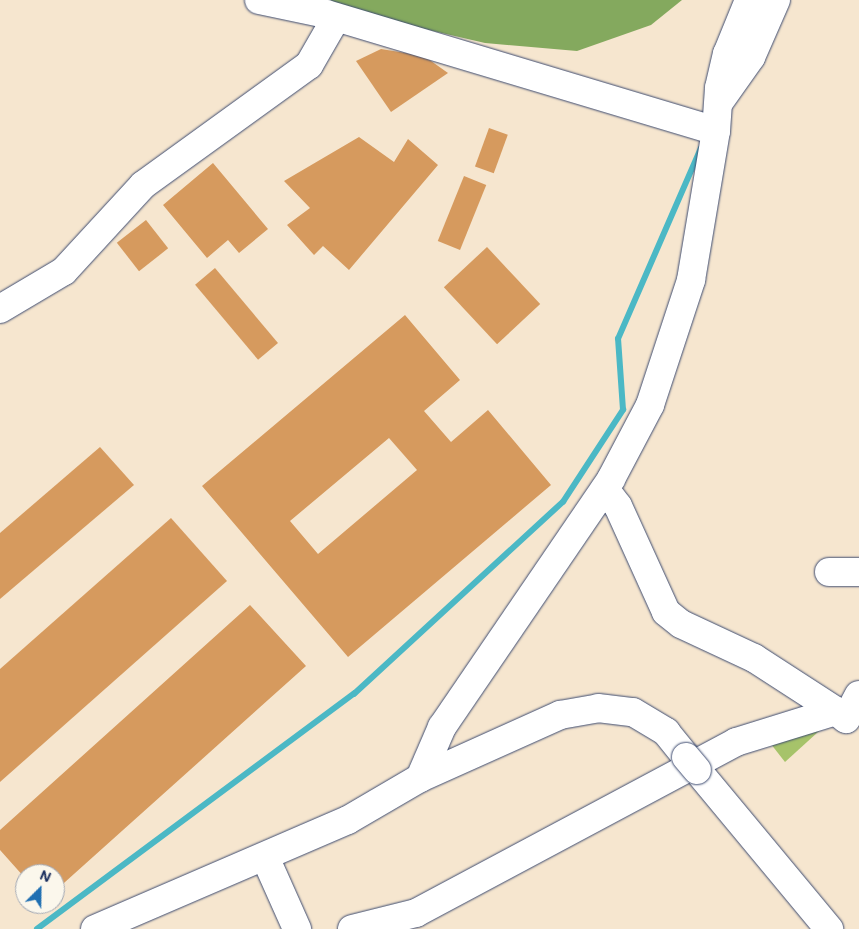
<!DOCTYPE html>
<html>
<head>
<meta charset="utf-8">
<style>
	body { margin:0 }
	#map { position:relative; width:859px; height:929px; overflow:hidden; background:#f6e6cf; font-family:Mali,sans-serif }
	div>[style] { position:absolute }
	.green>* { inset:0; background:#a6c36a }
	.forest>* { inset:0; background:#84a95e }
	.stream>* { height:5.5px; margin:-2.75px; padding:0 2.75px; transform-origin:2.75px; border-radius:2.75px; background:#4bb8c5 }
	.building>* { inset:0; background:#d69a5e; transform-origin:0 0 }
	.roads { filter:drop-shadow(0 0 1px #3c4a6f) drop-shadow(0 0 1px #3c4a6f) }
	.minor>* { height:28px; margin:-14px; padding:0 14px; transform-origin:14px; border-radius:14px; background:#fff }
	.bridges { filter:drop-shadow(0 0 1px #3c4a6f) drop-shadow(0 0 1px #3c4a6f) }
	.minor-bridge>* { height:28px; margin:-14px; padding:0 14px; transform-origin:14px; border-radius:14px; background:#fff }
	span { translate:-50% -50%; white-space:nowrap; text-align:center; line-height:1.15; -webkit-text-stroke:4px #fbf7ec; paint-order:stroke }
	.north { position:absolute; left:15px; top:864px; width:50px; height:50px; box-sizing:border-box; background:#fbf7ec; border:1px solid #a1a7b3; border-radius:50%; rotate:23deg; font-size:14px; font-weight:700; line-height:20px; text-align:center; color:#1b2f5e }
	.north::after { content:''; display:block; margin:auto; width:18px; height:22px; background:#1f6fb2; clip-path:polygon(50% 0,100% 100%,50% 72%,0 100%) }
</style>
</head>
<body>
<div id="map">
	<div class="green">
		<div style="clip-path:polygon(829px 722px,785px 762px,767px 739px)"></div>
	</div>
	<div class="forest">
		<div style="clip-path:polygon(299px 0,682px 0,651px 25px,577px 51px,485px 43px)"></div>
	</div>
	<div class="stream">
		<div style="left:37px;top:929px;width:395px;rotate:-36.6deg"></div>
		<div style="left:354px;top:694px;width:284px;rotate:-42.6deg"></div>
		<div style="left:563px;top:502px;width:110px;rotate:-56.9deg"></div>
		<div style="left:623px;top:410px;width:71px;rotate:-94deg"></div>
		<div style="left:618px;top:339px;width:208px;rotate:-66.5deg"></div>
	</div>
	<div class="building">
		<div style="clip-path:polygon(381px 49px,424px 56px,448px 73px,391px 112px,356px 61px)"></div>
		<div style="left:489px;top:128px;width:20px;height:41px;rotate:20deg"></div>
		<div style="clip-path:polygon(359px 137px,394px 162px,408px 139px,438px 165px,349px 270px,323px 246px,314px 255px,287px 225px,310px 208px,284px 181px)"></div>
		<div style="clip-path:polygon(213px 163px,268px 229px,239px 253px,228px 240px,207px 258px,163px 205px)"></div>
		<div style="left:464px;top:176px;width:24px;height:70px;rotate:22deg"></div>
		<div style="left:146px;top:220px;width:36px;height:37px;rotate:52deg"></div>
		<div style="left:487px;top:247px;width:78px;height:59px;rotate:47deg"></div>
		<div style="left:215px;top:268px;width:98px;height:26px;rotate:50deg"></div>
		<div style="clip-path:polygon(evenodd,405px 315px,460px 380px,424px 411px,451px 442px,488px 410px,551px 485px,348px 657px,202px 486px,405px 315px,389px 438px,417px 470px,318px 554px,290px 521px,389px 438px)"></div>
		<div style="clip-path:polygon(100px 447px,134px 485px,0 599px,0 533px)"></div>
		<div style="clip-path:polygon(171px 518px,227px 581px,0 782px,0 669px)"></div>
		<div style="clip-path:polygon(250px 605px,306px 666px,55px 891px,55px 874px,25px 874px,25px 878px,0 850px,0 830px)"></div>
	</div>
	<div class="roads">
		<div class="minor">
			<div style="left:259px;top:0;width:68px;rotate:11.8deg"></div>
			<div style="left:326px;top:14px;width:407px;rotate:16.7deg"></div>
			<div style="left:720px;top:101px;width:54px;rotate:-54.8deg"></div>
			<div style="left:751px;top:57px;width:62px;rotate:-66.3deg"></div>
			<div style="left:0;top:309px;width:74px;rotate:-30.7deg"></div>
			<div style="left:64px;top:271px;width:117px;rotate:-47.4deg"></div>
			<div style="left:143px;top:185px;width:205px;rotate:-35.9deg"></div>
			<div style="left:309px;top:65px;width:54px;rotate:-60.1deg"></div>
			<div style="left:605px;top:489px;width:21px;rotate:53deg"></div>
			<div style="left:618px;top:506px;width:116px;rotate:65.6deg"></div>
			<div style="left:666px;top:612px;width:19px;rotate:39deg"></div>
			<div style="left:681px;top:624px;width:81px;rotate:25deg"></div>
			<div style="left:754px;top:658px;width:98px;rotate:32.9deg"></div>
			<div style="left:829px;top:572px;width:30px"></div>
			<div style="left:697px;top:770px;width:207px;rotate:50.3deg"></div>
			<div style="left:420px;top:778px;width:56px;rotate:-66.7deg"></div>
			<div style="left:442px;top:727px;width:300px;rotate:-55.7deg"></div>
			<div style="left:611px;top:479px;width:84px;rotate:-62.2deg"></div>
			<div style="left:650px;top:405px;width:132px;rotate:-71.8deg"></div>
			<div style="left:691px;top:280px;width:151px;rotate:-80.5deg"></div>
			<div style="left:716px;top:131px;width:43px;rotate:-86deg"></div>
			<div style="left:719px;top:88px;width:35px;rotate:-77deg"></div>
			<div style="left:727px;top:54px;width:58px;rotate:-67.8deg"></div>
			<div style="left:265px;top:857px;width:79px;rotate:66deg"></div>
			<div style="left:95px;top:929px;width:275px;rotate:-23.3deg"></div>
			<div style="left:348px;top:820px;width:83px;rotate:-30.3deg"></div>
			<div style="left:420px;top:778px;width:154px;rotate:-24.2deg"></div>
			<div style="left:560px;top:715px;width:39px;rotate:-10deg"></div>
			<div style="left:598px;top:708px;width:35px;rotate:7deg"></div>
			<div style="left:633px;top:712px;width:39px;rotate:31deg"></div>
			<div style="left:666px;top:732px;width:32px;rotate:51deg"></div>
			<div style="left:352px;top:929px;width:66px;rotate:-14deg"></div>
			<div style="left:416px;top:913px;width:363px;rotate:-28.1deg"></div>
			<div style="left:736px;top:742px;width:105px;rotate:-17.2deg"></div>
			<div style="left:836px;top:711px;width:13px;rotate:39deg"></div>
			<div style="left:846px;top:719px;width:27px;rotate:-62deg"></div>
		</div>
	</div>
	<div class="bridges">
		<div class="minor-bridge">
			<div style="left:686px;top:757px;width:17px;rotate:50deg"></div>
		</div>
	</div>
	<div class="north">N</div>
</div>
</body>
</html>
